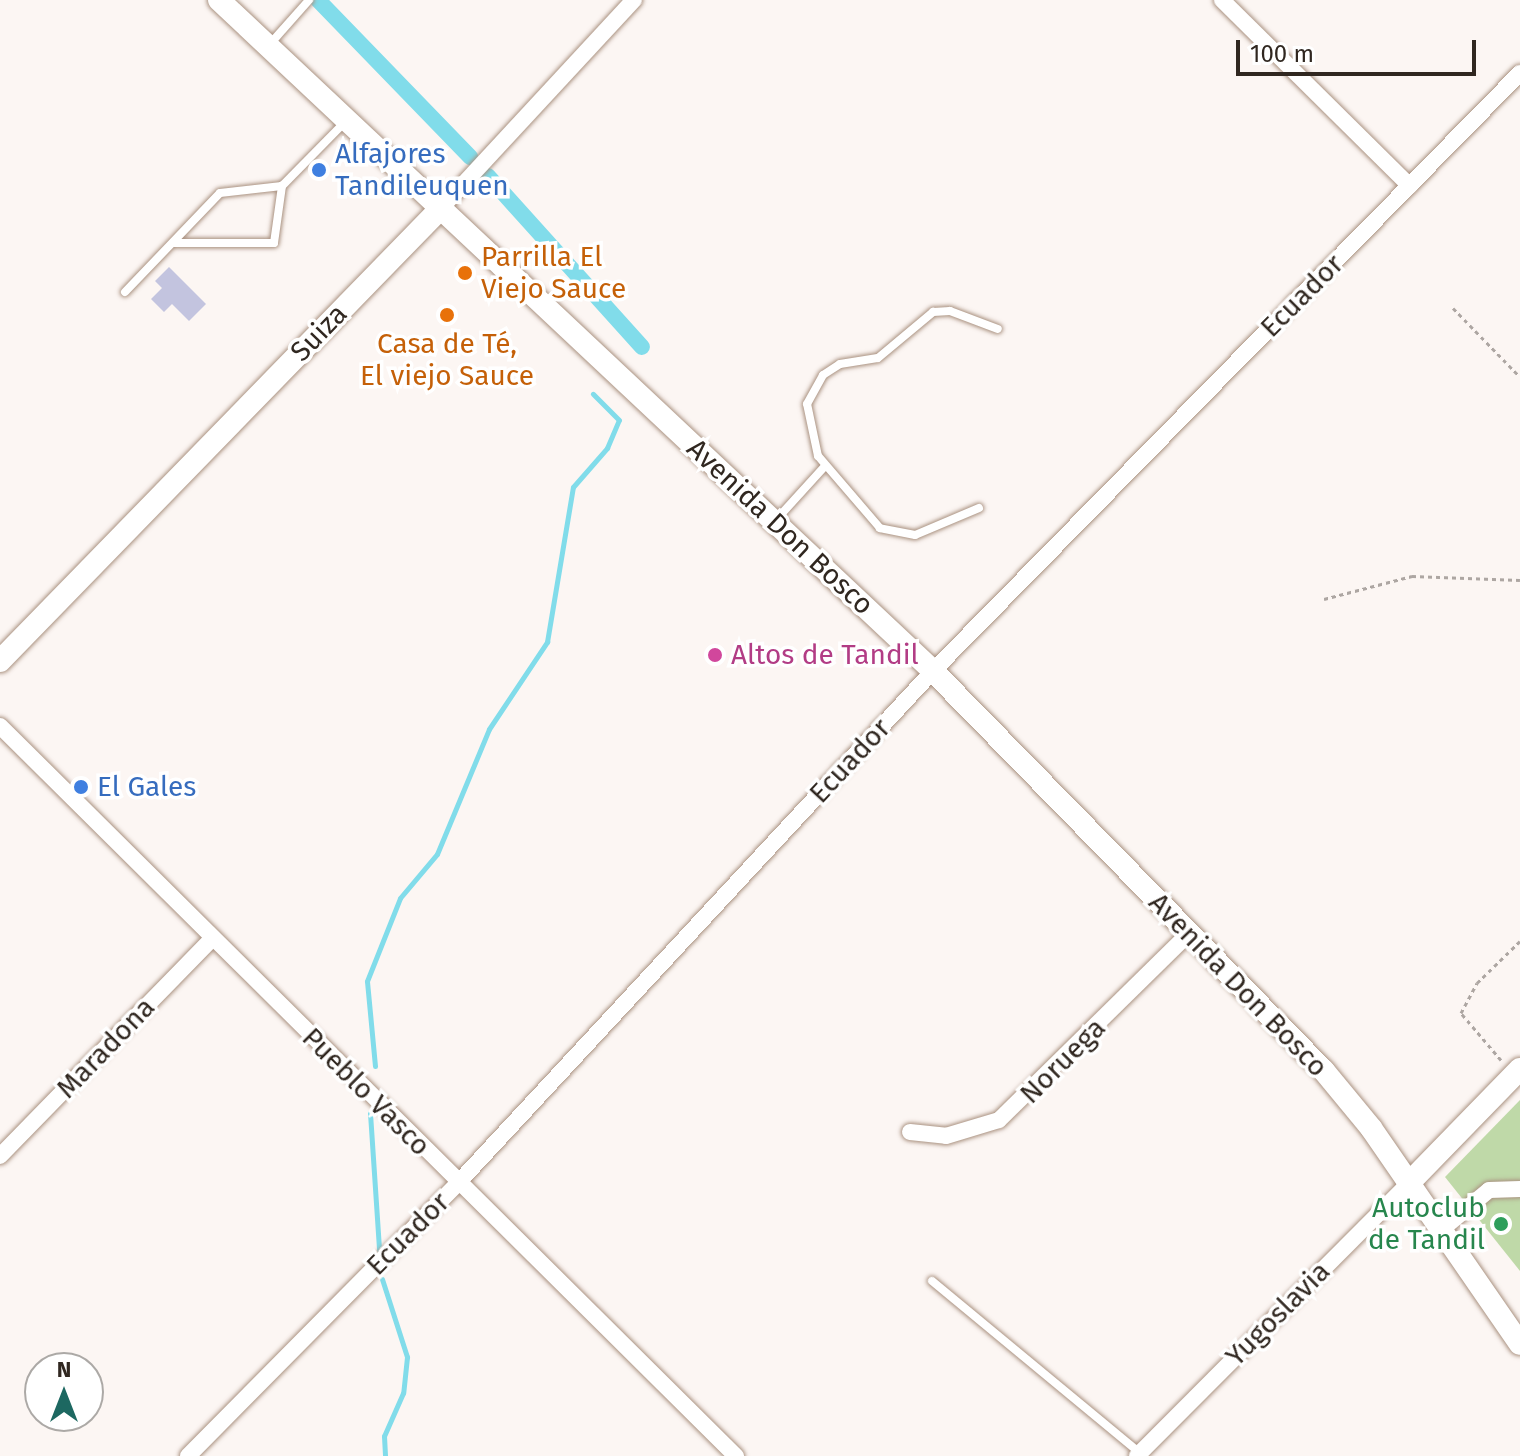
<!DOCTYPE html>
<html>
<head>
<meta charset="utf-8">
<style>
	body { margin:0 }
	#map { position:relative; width:1520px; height:1456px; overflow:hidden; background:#fcf6f3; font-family:"Fira Sans",sans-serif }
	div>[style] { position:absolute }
	.green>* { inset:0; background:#bfd9a8 }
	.stream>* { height:5px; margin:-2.5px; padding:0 2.5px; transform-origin:2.5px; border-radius:2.5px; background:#81dcea }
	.canal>* { height:16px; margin:-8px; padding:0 8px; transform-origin:8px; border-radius:8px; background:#81dcea }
	.building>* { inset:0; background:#c3c4df }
	.path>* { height:3px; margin-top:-1.5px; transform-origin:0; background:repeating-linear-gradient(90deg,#ada6a2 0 4px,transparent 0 8px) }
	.roads { filter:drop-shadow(0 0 2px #aa9281) drop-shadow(0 0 2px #aa9281) }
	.lane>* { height:8px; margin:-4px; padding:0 4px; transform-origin:4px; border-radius:4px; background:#fff }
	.street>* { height:16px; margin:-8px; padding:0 8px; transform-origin:8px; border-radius:8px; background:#fff }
	.secondary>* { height:22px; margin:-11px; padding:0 11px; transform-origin:11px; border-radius:11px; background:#fff }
	.dots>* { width:22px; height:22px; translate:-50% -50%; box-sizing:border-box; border:4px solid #fff; border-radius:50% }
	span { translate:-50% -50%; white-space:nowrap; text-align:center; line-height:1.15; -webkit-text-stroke:7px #fff; paint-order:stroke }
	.shop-label { font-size:28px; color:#366cbe }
	.left { translate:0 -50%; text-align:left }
	.food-label { font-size:28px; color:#c56008 }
	.street-label { font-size:28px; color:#302720 }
	.hotel-label { font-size:28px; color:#b23c85 }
	.leisure-label { font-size:28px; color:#27864d }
	.right { translate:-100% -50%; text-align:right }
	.north { position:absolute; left:24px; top:1352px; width:80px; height:80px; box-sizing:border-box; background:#fff; border:2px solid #aca9a6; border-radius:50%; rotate:0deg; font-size:22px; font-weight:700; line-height:32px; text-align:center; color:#302720 }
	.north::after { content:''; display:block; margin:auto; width:28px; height:36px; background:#1d6861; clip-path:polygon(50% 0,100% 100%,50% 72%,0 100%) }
	.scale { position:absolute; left:1236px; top:40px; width:240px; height:36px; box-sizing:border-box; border:4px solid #302720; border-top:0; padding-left:10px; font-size:24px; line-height:28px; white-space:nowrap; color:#302720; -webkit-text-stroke:6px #fff; paint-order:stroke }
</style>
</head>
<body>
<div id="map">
	<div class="green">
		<div style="clip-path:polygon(1520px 1100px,1520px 1271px,1445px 1177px)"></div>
	</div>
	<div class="stream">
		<div style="left:375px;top:1066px;width:85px;rotate:-95.4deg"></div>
		<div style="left:367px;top:981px;width:89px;rotate:-68.3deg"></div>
		<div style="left:400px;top:898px;width:57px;rotate:-49.9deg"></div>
		<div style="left:437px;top:854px;width:135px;rotate:-67.4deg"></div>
		<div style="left:489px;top:729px;width:105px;rotate:-56.3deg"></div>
		<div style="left:547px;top:642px;width:157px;rotate:-80.5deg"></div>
		<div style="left:573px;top:487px;width:52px;rotate:-48.9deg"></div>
		<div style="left:607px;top:448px;width:30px;rotate:-67deg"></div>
		<div style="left:619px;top:420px;width:37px;rotate:-135deg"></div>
		<div style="left:370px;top:1113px;width:137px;rotate:86.2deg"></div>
		<div style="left:382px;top:1279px;width:82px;rotate:72.2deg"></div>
		<div style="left:407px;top:1357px;width:36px;rotate:96deg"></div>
		<div style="left:403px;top:1393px;width:47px;rotate:113.8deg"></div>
		<div style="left:384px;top:1436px;width:20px;rotate:87deg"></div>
	</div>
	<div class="canal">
		<div style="left:318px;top:0;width:219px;rotate:45.9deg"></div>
		<div style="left:488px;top:176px;width:230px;rotate:48deg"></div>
	</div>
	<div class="building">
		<div style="clip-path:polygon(169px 267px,206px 304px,189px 321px,172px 304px,164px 312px,151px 299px,162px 288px,155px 281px)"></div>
	</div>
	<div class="path">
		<div style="left:1453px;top:308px;width:96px;rotate:45.8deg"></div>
		<div style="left:1324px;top:599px;width:91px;rotate:-14.6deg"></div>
		<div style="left:1412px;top:576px;width:108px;rotate:2.1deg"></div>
		<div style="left:1501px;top:1060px;width:62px;rotate:-130.4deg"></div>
		<div style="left:1461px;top:1013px;width:34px;rotate:-62deg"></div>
		<div style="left:1477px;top:983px;width:60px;rotate:-44.3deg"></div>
	</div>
	<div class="roads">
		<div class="lane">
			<div style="left:270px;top:44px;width:59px;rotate:-48.4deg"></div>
			<div style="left:173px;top:243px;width:101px"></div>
			<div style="left:274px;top:243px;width:58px;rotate:-82deg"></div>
			<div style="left:125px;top:292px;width:137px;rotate:-46.2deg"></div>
			<div style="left:220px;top:193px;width:62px;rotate:-6.4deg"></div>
			<div style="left:282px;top:186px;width:90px;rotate:-45.5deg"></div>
			<div style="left:979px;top:508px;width:69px;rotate:157.1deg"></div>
			<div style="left:915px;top:535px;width:36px;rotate:-169deg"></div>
			<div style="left:880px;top:528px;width:95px;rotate:-130.7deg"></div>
			<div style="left:818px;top:456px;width:53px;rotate:-101.9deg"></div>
			<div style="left:807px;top:404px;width:33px;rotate:-61deg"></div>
			<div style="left:823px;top:375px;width:20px;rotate:-33deg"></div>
			<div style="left:840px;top:364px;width:38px;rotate:-9deg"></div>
			<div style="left:878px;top:358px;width:72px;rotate:-39.9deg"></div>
			<div style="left:933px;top:312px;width:17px;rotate:-3deg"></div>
			<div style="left:950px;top:311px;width:51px;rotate:20.6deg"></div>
			<div style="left:775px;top:521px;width:74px;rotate:-47.7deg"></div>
			<div style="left:932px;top:1281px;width:270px;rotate:39.6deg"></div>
		</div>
		<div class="street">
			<div style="left:1222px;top:0;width:264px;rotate:44.7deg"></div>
			<div style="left:443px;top:206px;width:281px;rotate:-47.2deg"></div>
			<div style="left:0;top:726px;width:1037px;rotate:44.77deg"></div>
			<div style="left:910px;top:1132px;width:36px;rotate:6deg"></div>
			<div style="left:946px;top:1136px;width:55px;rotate:-16.8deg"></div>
			<div style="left:999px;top:1120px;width:267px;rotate:-44.5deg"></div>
			<div style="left:0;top:1156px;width:303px;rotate:-45.7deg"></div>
			<div style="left:1441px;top:1230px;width:62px;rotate:-39.8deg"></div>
			<div style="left:1489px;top:1190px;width:31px;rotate:-2deg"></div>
			<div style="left:188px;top:1456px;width:384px;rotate:-45.3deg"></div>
			<div style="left:458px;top:1183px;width:698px;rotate:-47.15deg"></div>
			<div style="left:933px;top:671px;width:838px;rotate:-45.53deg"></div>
			<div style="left:1137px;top:1456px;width:385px;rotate:-45.1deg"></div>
		</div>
		<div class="secondary">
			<div style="left:219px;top:0;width:980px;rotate:43.22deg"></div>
			<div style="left:933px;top:671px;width:559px;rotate:45.65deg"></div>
			<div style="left:1324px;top:1071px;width:74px;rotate:50.5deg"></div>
			<div style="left:1371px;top:1128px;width:262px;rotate:55.4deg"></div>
			<div style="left:0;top:661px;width:635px;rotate:-45.77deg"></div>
			<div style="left:1409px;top:1183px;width:159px;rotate:-45.8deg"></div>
		</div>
	</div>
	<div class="dots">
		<div style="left:319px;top:170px;background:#3f7fe0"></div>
		<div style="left:465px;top:273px;background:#e8710a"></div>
		<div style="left:447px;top:315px;background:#e8710a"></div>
		<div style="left:715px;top:655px;background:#d1479c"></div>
		<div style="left:81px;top:787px;background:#3f7fe0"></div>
		<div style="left:1501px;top:1224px;background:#2e9e5b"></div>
	</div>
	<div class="shop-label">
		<span class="left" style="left:335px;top:170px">Alfajores<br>Tandileuquen</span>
		<span class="left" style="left:97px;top:787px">El Gales</span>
	</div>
	<div class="food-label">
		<span class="left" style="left:481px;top:273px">Parrilla El<br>Viejo Sauce</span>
		<span style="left:447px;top:360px">Casa de Té,<br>El viejo Sauce</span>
	</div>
	<div class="street-label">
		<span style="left:1302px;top:296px;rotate:-45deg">Ecuador</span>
		<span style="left:319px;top:333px;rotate:-46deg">Suiza</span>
		<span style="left:780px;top:527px;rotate:43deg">Avenida Don Bosco</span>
		<span style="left:850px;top:761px;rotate:-47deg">Ecuador</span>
		<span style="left:1238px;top:985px;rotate:46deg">Avenida Don Bosco</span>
		<span style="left:106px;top:1048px;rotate:-46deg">Maradona</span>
		<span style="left:1063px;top:1061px;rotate:-45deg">Noruega</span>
		<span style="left:366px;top:1092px;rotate:45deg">Pueblo Vasco</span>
		<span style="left:408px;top:1234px;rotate:-45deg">Ecuador</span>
		<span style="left:1278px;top:1314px;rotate:-45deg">Yugoslavia</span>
	</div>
	<div class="hotel-label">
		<span class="left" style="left:731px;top:655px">Altos de Tandil</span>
	</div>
	<div class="leisure-label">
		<span class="right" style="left:1485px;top:1224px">Autoclub<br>de Tandil</span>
	</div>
	<div class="north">N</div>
	<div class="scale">100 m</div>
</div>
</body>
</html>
